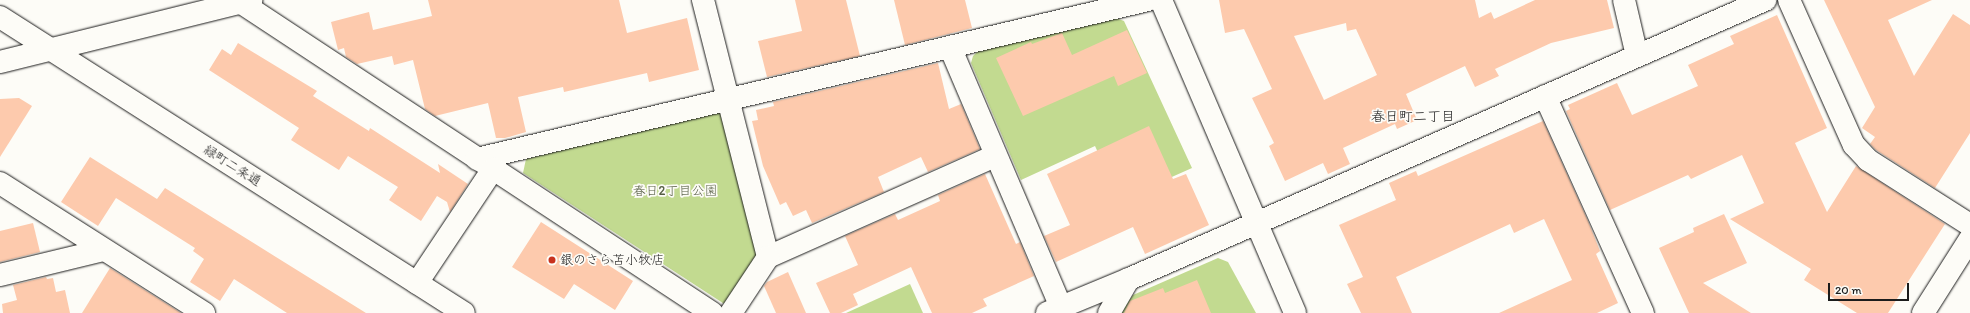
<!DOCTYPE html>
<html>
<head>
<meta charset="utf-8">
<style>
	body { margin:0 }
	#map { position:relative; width:1970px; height:313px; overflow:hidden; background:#fdfcf7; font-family:Itim,"Klee One",sans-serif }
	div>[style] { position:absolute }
	.green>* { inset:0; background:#c2da90 }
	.building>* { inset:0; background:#fdcaad }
	.roads { filter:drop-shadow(0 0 1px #1c1c1c) drop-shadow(0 0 1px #1c1c1c) }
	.minor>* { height:22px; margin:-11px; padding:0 11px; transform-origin:11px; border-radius:11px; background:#fdfcf7 }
	.dots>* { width:11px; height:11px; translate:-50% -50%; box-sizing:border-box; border:2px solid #fdfcf7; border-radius:50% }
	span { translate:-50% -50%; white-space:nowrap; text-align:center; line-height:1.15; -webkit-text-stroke:3.5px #fdfcf7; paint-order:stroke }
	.street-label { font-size:13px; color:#1c1c1c }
	.park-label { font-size:13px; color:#565e45 }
	.poi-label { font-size:13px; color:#1c1c1c }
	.left { translate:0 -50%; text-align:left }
	.neighbourhood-label { font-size:14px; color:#1c1c1c }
	.scale { position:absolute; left:1828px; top:283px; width:81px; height:18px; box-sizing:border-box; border:2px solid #1c1c1c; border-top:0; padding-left:5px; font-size:12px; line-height:14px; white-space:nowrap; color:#1c1c1c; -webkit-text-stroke:3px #fdfcf7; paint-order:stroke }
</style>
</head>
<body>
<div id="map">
	<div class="green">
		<div style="clip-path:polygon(1113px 17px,1124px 21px,1192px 168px,1120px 200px,1095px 146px,1021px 180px,971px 63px,973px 56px,978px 51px)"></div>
		<div style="clip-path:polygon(725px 110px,760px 254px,729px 307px,523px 173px,526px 159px)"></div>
		<div style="clip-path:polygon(1218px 258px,1228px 262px,1256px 313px,1120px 313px,1133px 295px)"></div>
		<div style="clip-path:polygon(910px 284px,923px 313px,846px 313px)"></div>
	</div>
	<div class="building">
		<div style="clip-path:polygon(428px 0,619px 0,627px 33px,687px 18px,699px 70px,649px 82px,647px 73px,564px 92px,563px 87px,518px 97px,526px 132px,505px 138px,496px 138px,488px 103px,435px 116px,425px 109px,413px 60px,394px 65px,392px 56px,357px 64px,346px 57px,344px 48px,338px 50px,331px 22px,369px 12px,373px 30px,432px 16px)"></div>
		<div style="clip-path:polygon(795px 0,846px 0,860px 56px,767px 77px,758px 41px,802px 31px)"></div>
		<div style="clip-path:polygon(894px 0,965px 0,972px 28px,905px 45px)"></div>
		<div style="clip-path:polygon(evenodd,1219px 0,1475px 0,1479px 18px,1491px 12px,1494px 19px,1535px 0,1607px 0,1614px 28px,1551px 43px,1495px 69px,1499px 76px,1475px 87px,1465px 66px,1406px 94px,1417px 120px,1397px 129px,1395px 124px,1343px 148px,1350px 164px,1328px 174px,1323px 163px,1285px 181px,1269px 146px,1274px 143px,1252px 98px,1272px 89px,1244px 29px,1225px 33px,1219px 0,1346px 23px,1347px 31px,1356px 29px,1377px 75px,1324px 100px,1294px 36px,1346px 23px)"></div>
		<div style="clip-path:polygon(1824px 0,1932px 0,1888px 20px,1914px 76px,1953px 14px,1970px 25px,1970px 133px,1935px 188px,1876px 150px,1870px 144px,1875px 137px,1862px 128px,1875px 107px)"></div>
		<div style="clip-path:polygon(1777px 15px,1827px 128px,1795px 143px,1827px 212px,1856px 166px,1945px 224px,1888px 313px,1857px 313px,1804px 280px,1811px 269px,1730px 219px,1764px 203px,1742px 155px,1691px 179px,1688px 175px,1610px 210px,1566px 111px,1570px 109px,1568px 105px,1617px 83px,1632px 115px,1698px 86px,1688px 65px,1734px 44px,1730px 36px)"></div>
		<div style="clip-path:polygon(1127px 30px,1147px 73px,1118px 86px,1114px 76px,1023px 116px,996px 58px,1031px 42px,1032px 44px,1062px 33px,1072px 55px)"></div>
		<div style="clip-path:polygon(238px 43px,317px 91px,313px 96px,369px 131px,370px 128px,440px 173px,438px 164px,468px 184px,450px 212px,447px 202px,437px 196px,421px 221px,389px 200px,398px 187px,348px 156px,339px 170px,291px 140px,299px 128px,209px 70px,222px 49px,231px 55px)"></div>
		<div style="clip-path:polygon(938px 63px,949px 109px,961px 104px,980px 149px,928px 172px,921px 157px,878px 177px,884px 192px,812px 223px,806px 210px,793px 216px,786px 202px,780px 205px,763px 166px,752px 121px,758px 120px,756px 110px,774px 106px,773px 102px)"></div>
		<div style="clip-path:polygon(19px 98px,32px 106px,0 157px,0 99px)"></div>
		<div style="clip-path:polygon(1543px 121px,1588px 221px,1600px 251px,1596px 254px,1618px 303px,1597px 313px,1499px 313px,1572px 280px,1544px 219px,1514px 233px,1510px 224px,1396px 277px,1412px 313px,1361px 313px,1347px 284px,1363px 277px,1339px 225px,1396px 200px,1389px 183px,1416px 171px,1418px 176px)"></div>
		<div style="clip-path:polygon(1149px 126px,1173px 179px,1186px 174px,1209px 225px,1145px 254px,1133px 227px,1056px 262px,1044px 236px,1070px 225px,1047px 174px)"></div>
		<div style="clip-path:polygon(90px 157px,157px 199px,165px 188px,366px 313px,287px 313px,234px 279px,220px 301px,190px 282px,204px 259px,193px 251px,195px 248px,116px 198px,98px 226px,61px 202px)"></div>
		<div style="clip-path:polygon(985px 174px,1016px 244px,1020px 242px,1034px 276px,983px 299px,987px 306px,972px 313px,932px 313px,911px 267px,853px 294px,858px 305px,841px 313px,830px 313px,816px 283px,858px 265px,845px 236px,895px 214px,898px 220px,940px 201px,938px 195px)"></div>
		<div style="clip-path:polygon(1724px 214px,1747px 263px,1703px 283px,1751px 313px,1689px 313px,1659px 248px,1694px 232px,1693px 228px)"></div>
		<div style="clip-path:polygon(541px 222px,633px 281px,615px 310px,574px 284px,564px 299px,512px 267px)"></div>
		<div style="clip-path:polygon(33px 223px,40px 252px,0 262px,0 231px)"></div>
		<div style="clip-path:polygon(110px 268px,181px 313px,82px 313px)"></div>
		<div style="clip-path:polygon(788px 272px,806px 313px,776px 313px,764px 286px,767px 282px)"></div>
		<div style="clip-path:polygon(46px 277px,47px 279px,53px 278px,56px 292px,65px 290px,70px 313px,3px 313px,2px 304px,17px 300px,13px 285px)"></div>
		<div style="clip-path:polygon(1197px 280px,1211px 313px,1124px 313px,1130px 301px,1163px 288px,1165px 293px)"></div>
	</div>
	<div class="roads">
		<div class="minor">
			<div style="left:237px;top:0;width:569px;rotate:33.38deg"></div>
			<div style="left:703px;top:0;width:265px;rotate:75.8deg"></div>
			<div style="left:768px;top:257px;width:248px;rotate:-24deg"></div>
			<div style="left:1161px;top:0;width:340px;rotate:66.8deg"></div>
			<div style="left:1624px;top:0;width:57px;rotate:76.9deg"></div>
			<div style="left:1789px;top:0;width:159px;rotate:65.9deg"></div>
			<div style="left:1854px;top:145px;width:21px;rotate:47deg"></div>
			<div style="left:1868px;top:160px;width:121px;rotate:32.5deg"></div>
			<div style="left:0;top:17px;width:550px;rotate:32.54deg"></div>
			<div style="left:950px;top:47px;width:283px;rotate:66.9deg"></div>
			<div style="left:0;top:62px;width:259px;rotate:-13.9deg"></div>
			<div style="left:1545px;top:96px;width:238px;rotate:65.7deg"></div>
			<div style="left:477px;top:159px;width:690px;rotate:-13.33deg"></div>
			<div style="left:0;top:183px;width:242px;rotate:32.5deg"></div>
			<div style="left:0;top:275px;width:106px;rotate:-13.6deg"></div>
			<div style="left:417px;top:283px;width:137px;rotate:-56.3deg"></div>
			<div style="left:731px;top:313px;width:67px;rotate:-56.5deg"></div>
			<div style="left:1047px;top:313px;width:89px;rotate:-22.5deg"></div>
			<div style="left:1129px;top:279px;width:695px;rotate:-23.69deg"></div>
			<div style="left:1109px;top:313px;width:39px;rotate:-60deg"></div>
			<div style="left:1923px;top:313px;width:88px;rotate:-57.6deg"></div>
		</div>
	</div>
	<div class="dots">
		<div style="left:552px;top:260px;background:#c8321e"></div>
	</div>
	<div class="street-label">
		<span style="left:232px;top:166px;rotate:32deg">緑町二条通</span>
	</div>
	<div class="park-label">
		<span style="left:675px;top:191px">春日2丁目公園</span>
	</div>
	<div class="poi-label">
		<span class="left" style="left:560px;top:260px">銀のさら苫小牧店</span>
	</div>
	<div class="neighbourhood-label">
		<span style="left:1413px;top:117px">春日町二丁目</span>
	</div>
	<div class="scale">20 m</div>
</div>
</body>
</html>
